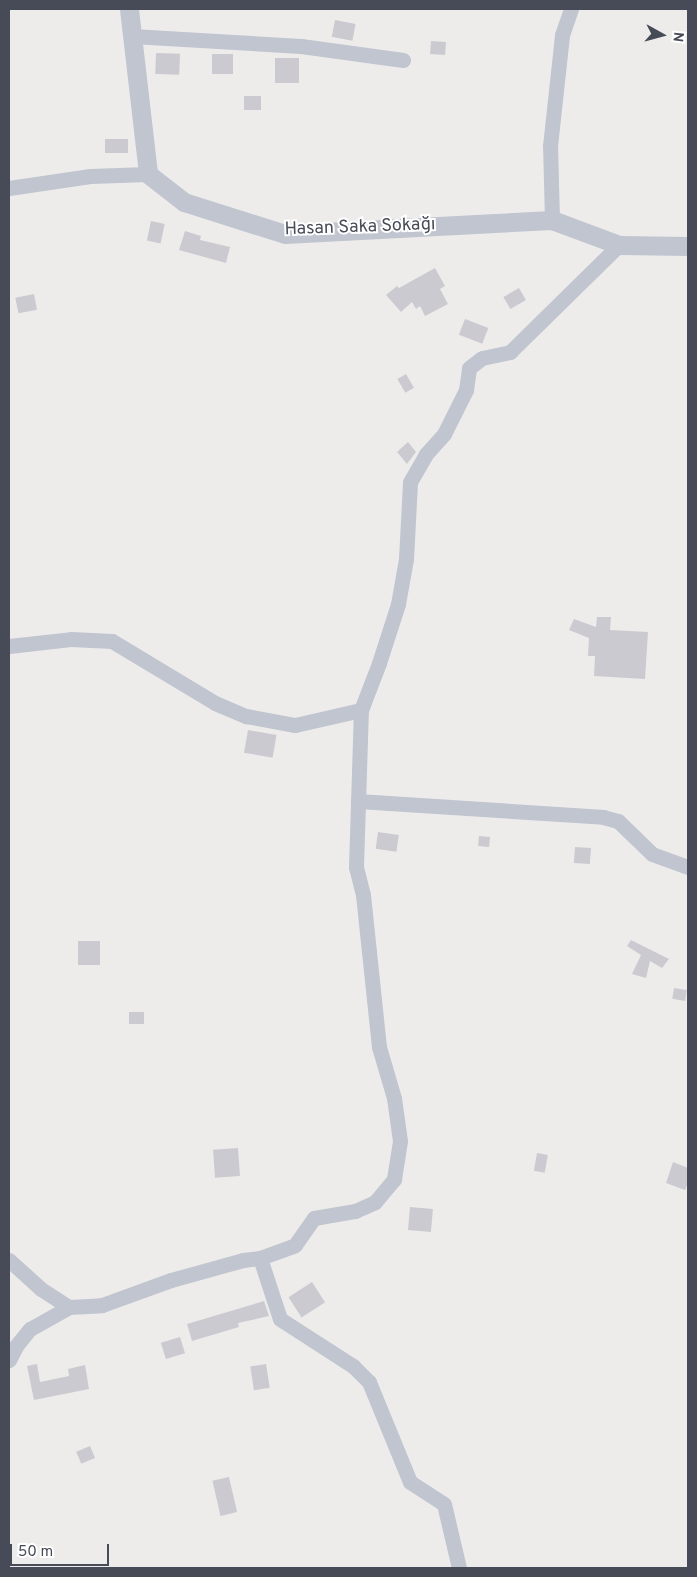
<!DOCTYPE html>
<html>
<head>
<meta charset="utf-8">
<style>
	body { margin:0 }
	#map { position:relative; width:697px; height:1577px; overflow:hidden; background:#eeeceb; font-family:Overpass,sans-serif }
	div>[style] { position:absolute }
	.building>* { inset:0; background:#cacad0; transform-origin:0 0 }
	.minor>* { height:15px; margin:-7.5px; padding:0 7.5px; transform-origin:7.5px; border-radius:7.5px; background:#c0c5d0 }
	.tertiary>* { height:19px; margin:-9.5px; padding:0 9.5px; transform-origin:9.5px; border-radius:9.5px; background:#c0c5d0 }
	span { translate:-50% -50%; white-space:nowrap; text-align:center; line-height:1.15; -webkit-text-stroke:4px #fff; paint-order:stroke }
	.street-label { font-size:18px; color:#464b57 }
	.frame { position:absolute; inset:0; border:10px solid #464b57; pointer-events:none }
	.north { position:absolute; left:637px; top:10px; width:50px; height:50px; -webkit-text-stroke:4px #fff; paint-order:stroke; rotate:97deg; font-size:14px; font-weight:700; line-height:20px; text-align:center; color:#464b57 }
	.north::after { content:''; display:block; margin:auto; width:18px; height:22px; background:#464b57; clip-path:polygon(50% 0,100% 100%,50% 72%,0 100%) }
	.scale { position:absolute; left:10px; top:1544px; width:99px; height:22px; box-sizing:border-box; border:2px solid #464b57; border-top:0; padding-left:6px; font-size:15px; line-height:18px; white-space:nowrap; color:#464b57; -webkit-text-stroke:4px #fff; paint-order:stroke }
</style>
</head>
<body>
<div id="map">
	<div class="building">
		<div style="left:335px;top:20px;width:21px;height:17px;rotate:11deg"></div>
		<div style="left:431px;top:41px;width:15px;height:13px;rotate:4deg"></div>
		<div style="left:156px;top:53px;width:24px;height:21px;rotate:2deg"></div>
		<div style="left:233px;top:54px;width:20px;height:21px;rotate:90deg"></div>
		<div style="left:275px;top:58px;width:24px;height:25px"></div>
		<div style="left:244px;top:96px;width:17px;height:14px"></div>
		<div style="left:128px;top:139px;width:14px;height:23px;rotate:90deg"></div>
		<div style="left:151px;top:221px;width:14px;height:20px;rotate:12deg"></div>
		<div style="clip-path:polygon(185px 231px,201px 236px,200px 240px,230px 247px,226px 263px,179px 250px)"></div>
		<div style="clip-path:polygon(435px 268px,445px 286px,440px 289px,448px 304px,425px 316px,420px 306px,416px 309px,412px 302px,401px 312px,386px 295px,397px 286px,399px 288px)"></div>
		<div style="left:519px;top:288px;width:14px;height:18px;rotate:60deg"></div>
		<div style="left:34px;top:294px;width:16px;height:19px;rotate:79deg"></div>
		<div style="left:465px;top:319px;width:25px;height:17px;rotate:21deg"></div>
		<div style="left:406px;top:374px;width:16px;height:10px;rotate:60deg"></div>
		<div style="clip-path:polygon(408px 442px,416px 452px,407px 464px,397px 452px)"></div>
		<div style="clip-path:polygon(597px 617px,611px 617px,610px 630px,648px 632px,645px 679px,594px 676px,595px 656px,588px 656px,589px 638px,569px 630px,574px 619px,596px 627px)"></div>
		<div style="left:248px;top:730px;width:29px;height:23px;rotate:10deg"></div>
		<div style="left:378px;top:832px;width:21px;height:17px;rotate:8deg"></div>
		<div style="left:479px;top:836px;width:11px;height:10px;rotate:5deg"></div>
		<div style="left:575px;top:847px;width:16px;height:16px;rotate:4deg"></div>
		<div style="clip-path:polygon(631px 940px,669px 959px,662px 968px,650px 961px,646px 978px,632px 974px,641px 955px,627px 946px)"></div>
		<div style="left:100px;top:941px;width:24px;height:22px;rotate:90deg"></div>
		<div style="left:674px;top:988px;width:13px;height:11px;rotate:9deg"></div>
		<div style="left:129px;top:1012px;width:15px;height:12px"></div>
		<div style="left:238px;top:1148px;width:28px;height:25px;rotate:86deg"></div>
		<div style="left:537px;top:1153px;width:11px;height:18px;rotate:10deg"></div>
		<div style="clip-path:polygon(673px 1162px,688px 1168px,688px 1183px,685px 1190px,666px 1183px)"></div>
		<div style="left:410px;top:1207px;width:23px;height:23px;rotate:5deg"></div>
		<div style="left:312px;top:1282px;width:24px;height:28px;rotate:57deg"></div>
		<div style="clip-path:polygon(264px 1301px,269px 1316px,238px 1323px,239px 1327px,192px 1341px,187px 1324px)"></div>
		<div style="left:180px;top:1337px;width:17px;height:20px;rotate:73deg"></div>
		<div style="clip-path:polygon(37px 1364px,40px 1382px,69px 1376px,68px 1369px,85px 1365px,89px 1389px,34px 1400px,27px 1366px)"></div>
		<div style="left:266px;top:1364px;width:24px;height:16px;rotate:81deg"></div>
		<div style="left:90px;top:1446px;width:13px;height:15px;rotate:67deg"></div>
		<div style="left:229px;top:1477px;width:36px;height:17px;rotate:77deg"></div>
	</div>
	<div class="minor">
		<div style="left:132px;top:36px;width:169px;rotate:3.4deg"></div>
		<div style="left:301px;top:46px;width:103px;rotate:7.8deg"></div>
		<div style="left:9px;top:188px;width:82px;rotate:-8.4deg"></div>
		<div style="left:90px;top:176px;width:58px;rotate:-2deg"></div>
		<div style="left:552px;top:220px;width:74px;rotate:-91.5deg"></div>
		<div style="left:550px;top:146px;width:112px;rotate:-83.8deg"></div>
		<div style="left:562px;top:35px;width:28px;rotate:-71deg"></div>
		<div style="left:9px;top:646px;width:62px;rotate:-6.4deg"></div>
		<div style="left:71px;top:639px;width:41px;rotate:2.8deg"></div>
		<div style="left:112px;top:641px;width:120px;rotate:31deg"></div>
		<div style="left:215px;top:703px;width:34px;rotate:23deg"></div>
		<div style="left:246px;top:716px;width:50px;rotate:10.4deg"></div>
		<div style="left:295px;top:725px;width:68px;rotate:-12.8deg"></div>
		<div style="left:358px;top:801px;width:246px;rotate:3.7deg"></div>
		<div style="left:603px;top:817px;width:16px;rotate:15deg"></div>
		<div style="left:618px;top:821px;width:47px;rotate:44.1deg"></div>
		<div style="left:652px;top:854px;width:38px;rotate:20deg"></div>
		<div style="left:260px;top:1258px;width:37px;rotate:-20deg"></div>
		<div style="left:295px;top:1245px;width:33px;rotate:-55deg"></div>
		<div style="left:314px;top:1218px;width:42px;rotate:-9.7deg"></div>
		<div style="left:355px;top:1211px;width:22px;rotate:-24deg"></div>
		<div style="left:375px;top:1202px;width:30px;rotate:-50deg"></div>
		<div style="left:394px;top:1179px;width:38px;rotate:-81deg"></div>
		<div style="left:400px;top:1141px;width:43px;rotate:-97.9deg"></div>
		<div style="left:394px;top:1098px;width:53px;rotate:-106.4deg"></div>
		<div style="left:379px;top:1047px;width:153px;rotate:-96deg"></div>
		<div style="left:363px;top:895px;width:29px;rotate:-104deg"></div>
		<div style="left:356px;top:867px;width:157px;rotate:-88.2deg"></div>
		<div style="left:361px;top:710px;width:50px;rotate:-69deg"></div>
		<div style="left:379px;top:663px;width:62px;rotate:-72.1deg"></div>
		<div style="left:398px;top:604px;width:46px;rotate:-79.9deg"></div>
		<div style="left:406px;top:559px;width:77px;rotate:-87deg"></div>
		<div style="left:410px;top:482px;width:32px;rotate:-60deg"></div>
		<div style="left:426px;top:454px;width:27px;rotate:-48deg"></div>
		<div style="left:444px;top:434px;width:49px;rotate:-63.4deg"></div>
		<div style="left:466px;top:390px;width:22px;rotate:-82deg"></div>
		<div style="left:469px;top:368px;width:16px;rotate:-38deg"></div>
		<div style="left:482px;top:358px;width:29px;rotate:-12deg"></div>
		<div style="left:510px;top:352px;width:153px;rotate:-44.5deg"></div>
		<div style="left:9px;top:1260px;width:43px;rotate:42.2deg"></div>
		<div style="left:41px;top:1289px;width:33px;rotate:33deg"></div>
		<div style="left:69px;top:1307px;width:33px;rotate:-3deg"></div>
		<div style="left:102px;top:1305px;width:73px;rotate:-19.9deg"></div>
		<div style="left:171px;top:1280px;width:75px;rotate:-15.5deg"></div>
		<div style="left:243px;top:1260px;width:17px;rotate:-7deg"></div>
		<div style="left:260px;top:1258px;width:64px;rotate:71.8deg"></div>
		<div style="left:280px;top:1319px;width:87px;rotate:32.8deg"></div>
		<div style="left:353px;top:1366px;width:23px;rotate:45deg"></div>
		<div style="left:369px;top:1382px;width:108px;rotate:67.7deg"></div>
		<div style="left:410px;top:1482px;width:40px;rotate:32.9deg"></div>
		<div style="left:444px;top:1504px;width:66px;rotate:76.8deg"></div>
		<div style="left:9px;top:1360px;width:16px;rotate:-63deg"></div>
		<div style="left:16px;top:1346px;width:22px;rotate:-51deg"></div>
		<div style="left:30px;top:1329px;width:45px;rotate:-29.4deg"></div>
	</div>
	<div class="tertiary">
		<div style="left:129px;top:9px;width:166px;rotate:83.4deg"></div>
		<div style="left:148px;top:174px;width:46px;rotate:37.9deg"></div>
		<div style="left:184px;top:202px;width:106px;rotate:17.6deg"></div>
		<div style="left:285px;top:234px;width:267px;rotate:-3deg"></div>
		<div style="left:552px;top:220px;width:72px;rotate:20.5deg"></div>
		<div style="left:619px;top:245px;width:69px;rotate:0.8deg"></div>
	</div>
	<div class="street-label">
		<span style="left:360px;top:228px;rotate:-2deg">Hasan Saka Sokağı</span>
	</div>
	<div class="frame"></div>
	<div class="north">N</div>
	<div class="scale">50 m</div>
</div>
</body>
</html>
